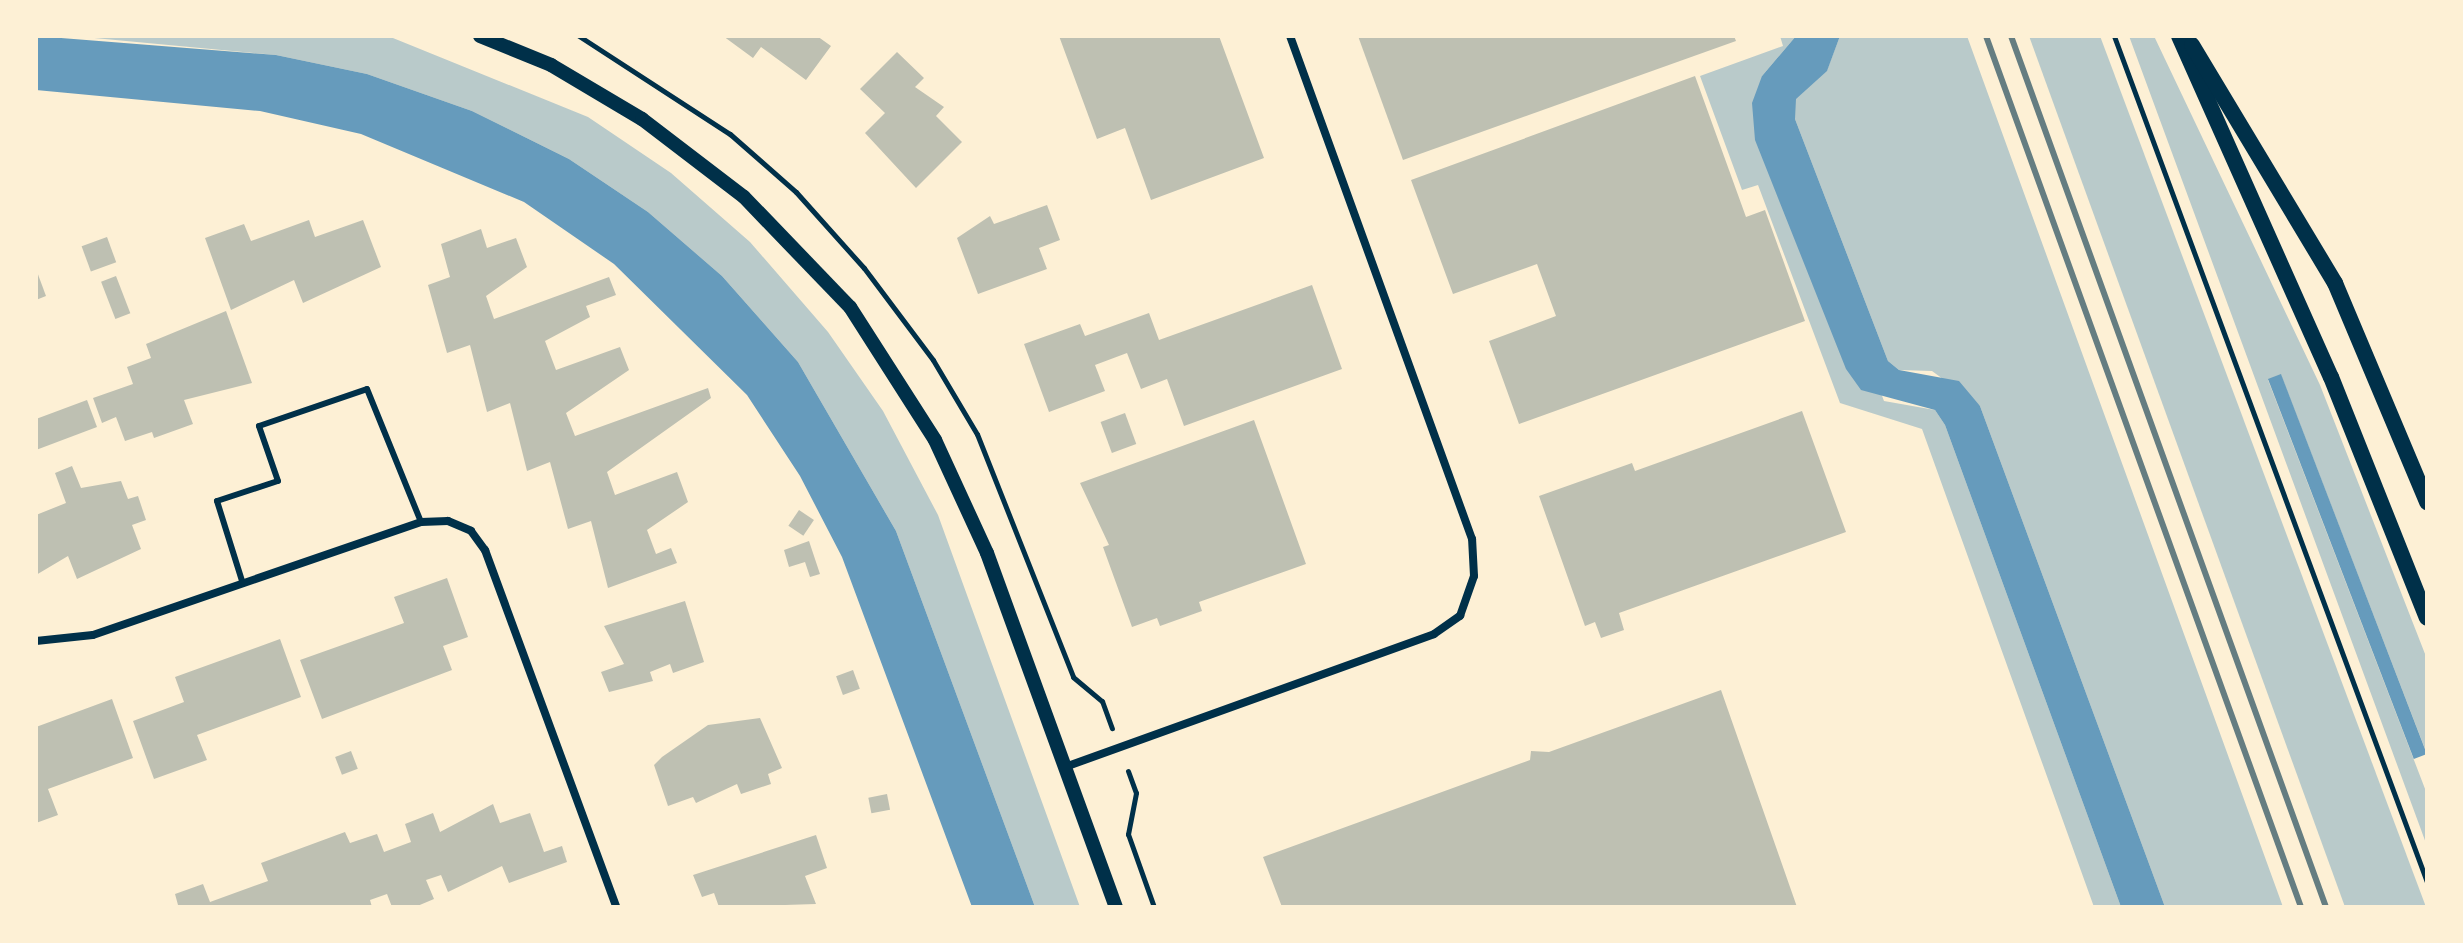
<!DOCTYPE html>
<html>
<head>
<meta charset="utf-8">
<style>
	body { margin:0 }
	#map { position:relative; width:2463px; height:943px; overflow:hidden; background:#fdf0d5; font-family:Mulish,sans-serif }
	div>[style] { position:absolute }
	.green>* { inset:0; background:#b9caca }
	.water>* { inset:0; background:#669bbc; transform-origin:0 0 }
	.building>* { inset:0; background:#bec0b2; transform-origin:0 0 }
	.path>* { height:5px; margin:-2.5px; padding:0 2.5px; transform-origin:2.5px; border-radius:2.5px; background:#003049 }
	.service>* { height:6px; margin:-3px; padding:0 3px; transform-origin:3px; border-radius:3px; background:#003049 }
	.minor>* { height:8px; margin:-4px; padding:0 4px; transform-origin:4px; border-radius:4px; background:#003049 }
	.tertiary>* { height:14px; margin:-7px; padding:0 7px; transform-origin:7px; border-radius:7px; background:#003049 }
	.secondary>* { height:16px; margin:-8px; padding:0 8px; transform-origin:8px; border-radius:8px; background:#003049 }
	.rail>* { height:6px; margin:-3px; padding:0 3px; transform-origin:3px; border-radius:3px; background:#657d81 }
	span { translate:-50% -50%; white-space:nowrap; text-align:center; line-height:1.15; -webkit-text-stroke:8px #fdf0d5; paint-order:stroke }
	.frame { position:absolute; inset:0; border:38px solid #fdf0d5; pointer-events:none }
</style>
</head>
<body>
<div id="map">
	<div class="green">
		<div style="clip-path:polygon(73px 36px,388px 36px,588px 117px,671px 173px,750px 242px,828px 332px,883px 411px,938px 515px,1080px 907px,1035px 907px,896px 531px,798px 362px,722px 276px,648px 212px,569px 159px,472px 111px,367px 74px,276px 55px)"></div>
		<div style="clip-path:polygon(1780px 36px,1796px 36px,1762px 76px,1884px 401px,1935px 410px,1945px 425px,2121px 907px,2094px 907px,1922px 429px,1840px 403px,1758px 185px,1742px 190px,1700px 76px,1783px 46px)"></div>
		<div style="clip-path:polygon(1840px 36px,1967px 36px,2283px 907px,2165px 907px,1980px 406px,1932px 371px,1899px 370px,1888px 361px,1795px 119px,1795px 99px,1827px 70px)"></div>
		<div style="clip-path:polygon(2029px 36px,2100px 36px,2426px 907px,2345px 907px)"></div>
		<div style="clip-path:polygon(2129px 36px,2154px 36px,2320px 385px,2427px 659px,2427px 754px,2281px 375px,2268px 380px,2427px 794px,2427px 846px)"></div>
	</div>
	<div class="water">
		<div style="clip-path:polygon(36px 36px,276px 55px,367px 74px,472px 111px,569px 159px,648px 212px,722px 276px,798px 362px,896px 531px,1035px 907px,972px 907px,842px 557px,800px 476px,747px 395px,614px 264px,524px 202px,361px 134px,260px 111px,36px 90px)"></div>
		<div style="clip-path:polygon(1796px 36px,1840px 36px,1827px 71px,1796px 99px,1795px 119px,1888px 361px,1899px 370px,1959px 381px,1980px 406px,2165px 907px,2121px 907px,1945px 425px,1935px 410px,1861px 390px,1846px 369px,1755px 140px,1752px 103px,1762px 76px)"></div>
		<div style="left:2281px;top:374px;width:407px;height:14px;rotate:69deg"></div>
	</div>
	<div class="building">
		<div style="clip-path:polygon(723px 36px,817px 36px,831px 46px,806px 80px,761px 47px,753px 58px)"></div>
		<div style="clip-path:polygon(1059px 36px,1219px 36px,1264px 158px,1151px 200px,1125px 128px,1097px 139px)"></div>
		<div style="clip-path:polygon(1358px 36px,1734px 36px,1736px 41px,1403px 160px)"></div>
		<div style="clip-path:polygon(897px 52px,924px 78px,915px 87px,944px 107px,936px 116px,962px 142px,916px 188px,865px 133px,885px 113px,860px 89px)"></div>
		<div style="clip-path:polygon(1695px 76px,1746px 217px,1765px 210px,1805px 321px,1519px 424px,1489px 341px,1556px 316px,1537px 264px,1453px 294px,1411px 180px)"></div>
		<div style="clip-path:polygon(1047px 205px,1060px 240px,1039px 248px,1047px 269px,978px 294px,957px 238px,990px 216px,994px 224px)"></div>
		<div style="clip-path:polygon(309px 220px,315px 237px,363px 220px,381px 267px,303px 303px,294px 280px,231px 310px,205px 238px,244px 224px,251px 241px)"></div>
		<div style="clip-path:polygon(481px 229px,487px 248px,516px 238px,527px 267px,486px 296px,494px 319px,609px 277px,616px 295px,586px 306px,590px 317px,545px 341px,556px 370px,620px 347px,629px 370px,566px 413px,575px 436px,708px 388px,711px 398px,607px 472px,615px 495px,677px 472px,688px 502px,647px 530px,656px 554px,671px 548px,677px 563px,608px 588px,591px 521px,568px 529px,550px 462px,527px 471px,510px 403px,487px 412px,470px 345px,447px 353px,428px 285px,450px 277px,441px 244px)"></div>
		<div style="left:107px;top:237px;width:27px;height:27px;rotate:70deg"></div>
		<div style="clip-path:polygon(36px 269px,46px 296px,36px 300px)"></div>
		<div style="left:116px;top:276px;width:40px;height:16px;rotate:69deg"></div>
		<div style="clip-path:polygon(1312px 285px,1342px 369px,1184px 426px,1167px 379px,1141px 389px,1127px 353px,1095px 365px,1105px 391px,1049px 412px,1024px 344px,1080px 324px,1085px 336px,1149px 313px,1159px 340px)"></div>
		<div style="clip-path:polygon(226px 311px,252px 383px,184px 400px,193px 424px,154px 438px,152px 432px,125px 441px,116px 417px,102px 423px,93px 398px,133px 384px,127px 367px,151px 358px,146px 344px)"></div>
		<div style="clip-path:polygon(87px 400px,97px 427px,36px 450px,36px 419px)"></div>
		<div style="clip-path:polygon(1802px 411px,1846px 532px,1619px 613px,1624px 630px,1601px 638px,1595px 622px,1585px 626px,1539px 496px,1632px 463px,1635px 471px)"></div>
		<div style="left:1125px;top:413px;width:33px;height:26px;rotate:70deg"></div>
		<div style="clip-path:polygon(1254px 420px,1306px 564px,1199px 602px,1202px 611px,1160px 626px,1157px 618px,1132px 627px,1103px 547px,1109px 545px,1080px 483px)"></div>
		<div style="clip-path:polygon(72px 466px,81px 488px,121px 481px,128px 499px,138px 496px,146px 520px,132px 525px,141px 549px,77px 579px,68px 556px,36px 575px,36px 515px,66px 503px,55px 473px)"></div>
		<div style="left:799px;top:510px;width:18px;height:19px;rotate:34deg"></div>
		<div style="clip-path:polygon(809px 541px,820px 574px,810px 577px,805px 562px,789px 567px,784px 550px)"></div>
		<div style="clip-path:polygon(447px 578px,468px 637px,443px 646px,452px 670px,322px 719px,300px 660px,404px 623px,394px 597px)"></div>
		<div style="clip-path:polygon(685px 601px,704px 662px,673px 673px,670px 664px,650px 672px,653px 681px,609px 692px,601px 672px,624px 664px,604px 626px)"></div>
		<div style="clip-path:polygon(280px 639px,301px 697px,197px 735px,207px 760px,154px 779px,133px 721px,184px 702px,175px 677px)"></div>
		<div style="left:853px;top:670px;width:20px;height:18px;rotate:70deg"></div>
		<div style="clip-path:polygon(1721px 690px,1797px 907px,1282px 907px,1263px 857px,1530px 760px,1531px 751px,1549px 752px)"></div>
		<div style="clip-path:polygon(112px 699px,133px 758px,48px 789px,58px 815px,36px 823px,36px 727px)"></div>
		<div style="clip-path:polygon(760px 718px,782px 768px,768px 774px,771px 784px,741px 794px,737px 784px,696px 803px,693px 797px,668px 806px,654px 765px,662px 757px,708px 725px)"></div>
		<div style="left:351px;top:751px;width:19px;height:17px;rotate:69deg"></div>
		<div style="left:887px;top:794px;width:16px;height:19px;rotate:79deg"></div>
		<div style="clip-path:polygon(493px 804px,500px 823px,530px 813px,544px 852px,562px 846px,567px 862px,509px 883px,502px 866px,448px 892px,441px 875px,426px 880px,434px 899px,415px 907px,392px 907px,387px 894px,370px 900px,372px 907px,178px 905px,175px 894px,203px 884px,210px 902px,268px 881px,261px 863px,345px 832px,350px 843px,377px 834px,384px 852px,411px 842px,405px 824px,433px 813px,440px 832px)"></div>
		<div style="clip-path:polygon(816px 835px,827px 868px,805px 876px,816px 904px,719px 907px,714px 893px,702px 897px,693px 875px)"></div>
	</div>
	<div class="path">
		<div style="left:579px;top:36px;width:180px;rotate:33deg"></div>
		<div style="left:730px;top:134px;width:88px;rotate:41.3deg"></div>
		<div style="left:796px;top:192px;width:102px;rotate:48.2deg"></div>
		<div style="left:864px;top:268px;width:115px;rotate:53.1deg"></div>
		<div style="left:933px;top:360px;width:86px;rotate:59.3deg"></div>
		<div style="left:977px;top:434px;width:261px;rotate:68.4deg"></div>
		<div style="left:1073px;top:677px;width:38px;rotate:40deg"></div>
		<div style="left:1102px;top:701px;width:29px;rotate:70deg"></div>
		<div style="left:2114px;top:36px;width:902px;rotate:69.7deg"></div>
		<div style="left:1128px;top:771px;width:23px;rotate:70deg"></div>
		<div style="left:1136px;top:793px;width:42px;rotate:101deg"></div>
		<div style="left:1128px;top:834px;width:77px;rotate:70.4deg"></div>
	</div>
	<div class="service">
		<div style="left:243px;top:584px;width:87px;rotate:-107.4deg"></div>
		<div style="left:217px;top:501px;width:64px;rotate:-18.2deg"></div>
		<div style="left:278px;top:481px;width:58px;rotate:-109.1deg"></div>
		<div style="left:259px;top:426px;width:114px;rotate:-18.9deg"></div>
		<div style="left:367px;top:389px;width:144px;rotate:67.9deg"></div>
	</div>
	<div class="minor">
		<div style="left:36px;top:641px;width:57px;rotate:-6deg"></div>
		<div style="left:93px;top:635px;width:347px;rotate:-19deg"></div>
		<div style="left:421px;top:522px;width:27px;rotate:-2deg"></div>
		<div style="left:448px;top:521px;width:25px;rotate:23deg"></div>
		<div style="left:471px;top:531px;width:24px;rotate:54deg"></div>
		<div style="left:485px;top:550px;width:380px;rotate:69.8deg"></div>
		<div style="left:1065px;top:767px;width:392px;rotate:-19.8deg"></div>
		<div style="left:1434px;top:634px;width:32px;rotate:-35deg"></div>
		<div style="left:1460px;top:616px;width:42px;rotate:-70.7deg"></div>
		<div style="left:1474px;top:576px;width:37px;rotate:-93deg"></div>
		<div style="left:1472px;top:539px;width:535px;rotate:-109.89deg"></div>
	</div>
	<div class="tertiary">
		<div style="left:480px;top:36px;width:77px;rotate:22.2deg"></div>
		<div style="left:551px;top:65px;width:106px;rotate:30.7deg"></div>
		<div style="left:642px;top:119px;width:128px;rotate:37.4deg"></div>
		<div style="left:744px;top:197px;width:153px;rotate:46.1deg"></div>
		<div style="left:850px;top:307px;width:158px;rotate:57.4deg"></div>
		<div style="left:935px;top:440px;width:124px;rotate:65.3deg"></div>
		<div style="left:987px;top:553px;width:377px;rotate:70deg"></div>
	</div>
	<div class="secondary">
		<div style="left:2179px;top:36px;width:373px;rotate:66deg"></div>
		<div style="left:2331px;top:377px;width:259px;rotate:68.3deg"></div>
		<div style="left:2192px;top:45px;width:278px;rotate:59deg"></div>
		<div style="left:2335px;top:283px;width:238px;rotate:67.2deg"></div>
	</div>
	<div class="rail">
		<div style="left:1986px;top:36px;width:926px;rotate:70.12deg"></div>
		<div style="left:2011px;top:36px;width:926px;rotate:70.12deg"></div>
	</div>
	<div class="frame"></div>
</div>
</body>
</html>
